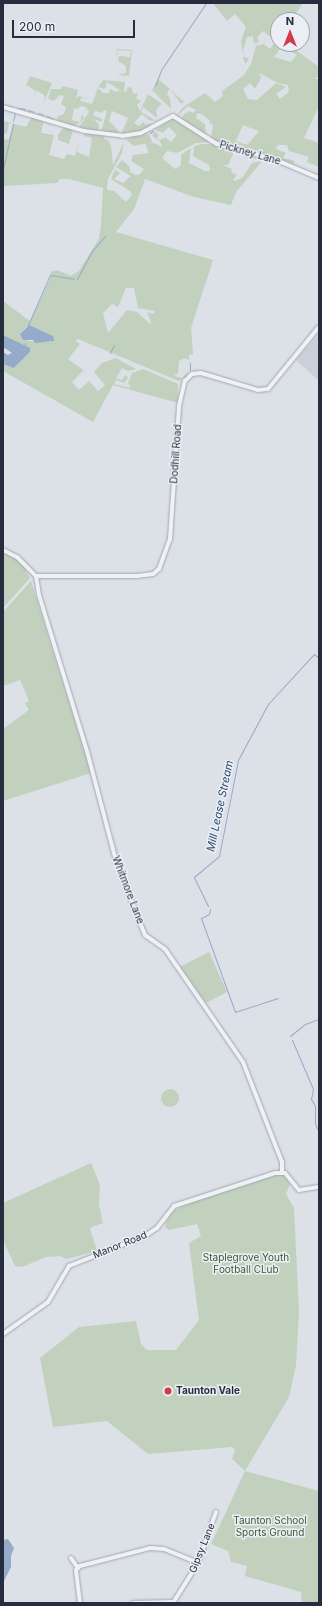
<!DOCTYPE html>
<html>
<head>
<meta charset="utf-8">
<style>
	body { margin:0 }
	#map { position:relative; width:322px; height:1606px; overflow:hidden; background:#dce0e7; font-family:Inter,sans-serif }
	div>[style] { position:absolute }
	.built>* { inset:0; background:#cacfd9 }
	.green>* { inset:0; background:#c1d1bd }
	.round { border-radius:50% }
	.water>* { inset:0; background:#95abc9 }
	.stream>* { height:1px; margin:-0.5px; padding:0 0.5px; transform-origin:0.5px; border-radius:0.5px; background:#95abc9 }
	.roads { filter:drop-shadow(0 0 1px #a1a7b1) drop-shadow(0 0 1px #a1a7b1) }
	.minor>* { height:4px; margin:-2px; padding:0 2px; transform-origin:2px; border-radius:2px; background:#eff1f5 }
	.dots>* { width:11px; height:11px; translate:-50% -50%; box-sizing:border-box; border:2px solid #ebeff5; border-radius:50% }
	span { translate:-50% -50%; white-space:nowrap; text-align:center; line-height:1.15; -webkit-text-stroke:3px #ebeff5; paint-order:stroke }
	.street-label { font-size:10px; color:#252d3e }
	.park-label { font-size:10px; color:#375a32 }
	.poi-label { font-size:10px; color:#252d3e; font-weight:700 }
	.left { translate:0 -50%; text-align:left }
	.water-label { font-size:11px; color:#2e4973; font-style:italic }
	.frame { position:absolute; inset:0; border:4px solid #252d3e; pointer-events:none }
	.north { position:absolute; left:270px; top:12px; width:40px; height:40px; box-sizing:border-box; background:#ebeff5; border:1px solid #9ca1ac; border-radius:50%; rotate:0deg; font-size:11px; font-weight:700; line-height:16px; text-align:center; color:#252d3e }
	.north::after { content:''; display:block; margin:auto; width:14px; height:18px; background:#d33a48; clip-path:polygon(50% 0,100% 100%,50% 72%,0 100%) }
	.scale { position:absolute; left:12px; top:20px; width:123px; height:18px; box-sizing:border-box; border:2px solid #252d3e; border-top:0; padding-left:5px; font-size:12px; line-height:14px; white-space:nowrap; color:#252d3e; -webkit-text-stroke:3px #ebeff5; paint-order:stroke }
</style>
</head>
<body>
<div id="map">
	<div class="built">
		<div style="clip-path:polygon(319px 334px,319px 379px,318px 380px,296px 360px)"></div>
	</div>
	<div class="green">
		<div style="clip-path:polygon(213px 3px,303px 3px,291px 20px,278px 20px,276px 37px,269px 36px,263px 31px,257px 38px,259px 41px,256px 44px,253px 41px,253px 36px,247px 37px,243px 51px,244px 57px,249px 58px,246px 64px,244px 61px,241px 41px,246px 27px,235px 14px,227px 21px)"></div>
		<div style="clip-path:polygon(evenodd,278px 38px,278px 44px,287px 44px,319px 67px,319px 76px,314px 79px,319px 79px,319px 106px,304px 138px,319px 143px,319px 167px,307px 162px,309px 157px,289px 151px,287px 145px,278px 145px,276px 149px,286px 153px,283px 158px,295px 161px,292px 165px,216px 141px,211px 138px,213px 125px,209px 123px,210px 121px,202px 114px,197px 113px,196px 118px,205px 124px,206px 135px,182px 119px,184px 114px,190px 111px,193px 113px,196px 110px,188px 106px,177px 116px,182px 108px,205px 93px,215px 102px,223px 96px,222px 91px,244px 75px,251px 64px,256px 46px,264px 44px,270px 49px,278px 38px,282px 46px,297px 55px,291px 62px,274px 57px,282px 46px,278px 38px,259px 73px,278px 83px,288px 85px,289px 92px,277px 101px,280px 99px,276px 94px,286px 87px,276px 83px,257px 100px,248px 99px,243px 89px,250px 83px,255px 89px,261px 78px,259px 73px,278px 38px,243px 125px,259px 131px,247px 145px,236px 141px,243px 125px)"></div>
		<div style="clip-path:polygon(117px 49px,132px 50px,129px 76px,117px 75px,126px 73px,126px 66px,118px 61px,119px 56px,130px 57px,131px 51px,118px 50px,116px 59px)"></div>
		<div style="clip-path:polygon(30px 76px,52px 83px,43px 104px,45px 96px,37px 90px,33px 100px,36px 91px,26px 85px,21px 96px)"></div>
		<div style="clip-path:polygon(158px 79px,171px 90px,184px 102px,181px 104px,176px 97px,173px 99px,176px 96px,172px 92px,170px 93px,172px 91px,169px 89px,167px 95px,170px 98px,171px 109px,152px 90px)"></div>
		<div style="clip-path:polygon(103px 80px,125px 82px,124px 92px,126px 92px,128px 87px,132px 88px,133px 94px,138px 93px,136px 98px,141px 101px,137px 105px,140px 111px,148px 94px,166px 107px,161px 104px,156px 110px,157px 118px,143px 107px,141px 112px,156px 121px,149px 120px,142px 114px,134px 123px,139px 126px,143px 122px,146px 125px,150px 123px,151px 126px,141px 132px,124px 134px,122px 132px,130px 114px,128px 118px,112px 111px,109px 121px,119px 131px,116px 133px,101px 132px,107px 111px,104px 110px,102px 113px,95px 111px,93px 115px,102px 119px,101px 122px,94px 119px,99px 125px,98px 131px,79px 127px,89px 112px,88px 108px,86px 111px,86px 107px,80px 106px,78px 109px,74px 108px,72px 120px,80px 122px,82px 115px,84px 117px,82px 121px,74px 126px,57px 120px,58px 116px,64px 114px,66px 107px,61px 104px,64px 96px,60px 95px,54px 101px,48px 99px,51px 89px,61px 89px,63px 86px,78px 90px,76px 98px,79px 96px,88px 99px,81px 98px,80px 101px,92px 104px,98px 88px,103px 93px,109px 93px,110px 89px,116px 92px,120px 90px,107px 82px,105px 89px,98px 87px)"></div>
		<div style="clip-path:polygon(evenodd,32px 117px,44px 119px,41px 133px,54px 135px,49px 155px,64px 159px,67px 154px,75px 156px,80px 139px,77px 152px,89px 157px,92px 138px,84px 136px,85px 133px,115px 137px,105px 136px,104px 139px,108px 140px,111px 146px,113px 165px,124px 142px,122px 153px,108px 179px,107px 190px,114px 191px,126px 202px,132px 195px,130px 191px,111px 179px,115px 170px,120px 173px,114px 179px,123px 183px,131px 176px,116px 167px,122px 160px,130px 167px,130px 172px,136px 175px,140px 174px,144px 169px,128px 159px,131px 161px,133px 155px,149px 153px,145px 143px,154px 143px,162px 147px,160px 141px,152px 136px,155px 132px,159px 135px,157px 139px,161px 140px,163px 137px,163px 140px,165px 137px,171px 142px,177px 135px,169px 127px,163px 133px,155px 130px,173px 118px,210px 142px,196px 143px,177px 153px,167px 151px,162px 158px,175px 169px,181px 165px,181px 155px,191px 148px,189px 163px,205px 171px,210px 171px,209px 165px,193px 156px,194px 146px,202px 144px,213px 144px,265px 158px,249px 159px,234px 152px,228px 165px,223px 165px,232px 169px,231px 172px,236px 175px,239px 172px,233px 180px,235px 181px,242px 178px,252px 163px,262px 161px,236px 192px,231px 205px,194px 197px,145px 179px,134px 209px,116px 232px,213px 260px,191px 328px,193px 354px,189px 355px,190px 370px,189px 360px,185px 358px,179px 361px,178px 373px,174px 376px,182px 378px,187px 373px,187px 376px,179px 381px,78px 339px,75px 341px,80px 344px,68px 359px,86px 372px,83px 371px,72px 382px,79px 390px,89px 381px,98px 391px,105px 385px,94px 372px,102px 363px,116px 358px,136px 369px,128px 371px,122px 368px,116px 378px,121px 380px,126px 375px,128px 378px,124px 383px,116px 380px,114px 384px,131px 388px,128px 383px,132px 373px,143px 369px,178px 384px,178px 403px,113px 385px,93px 422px,3px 371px,3px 364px,15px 367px,30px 352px,3px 335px,3px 301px,30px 321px,50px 279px,51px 272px,57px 270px,71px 276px,79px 271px,99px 239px,101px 225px,103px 188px,69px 179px,60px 179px,57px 183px,3px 186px,3px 140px,9px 139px,13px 124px,9px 123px,7px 133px,3px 134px,3px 121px,26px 127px,32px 117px,126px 288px,134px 288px,138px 308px,155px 311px,154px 314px,147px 312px,151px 322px,150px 324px,137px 312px,127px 310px,108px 333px,103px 313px,112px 304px,118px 307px,126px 288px,32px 117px,27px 326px,43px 331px,52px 342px,28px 341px,21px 332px,27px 326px)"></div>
		<div style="clip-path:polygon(64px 127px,73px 130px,69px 144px,58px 140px,58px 135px)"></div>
		<div style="clip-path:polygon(148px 132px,144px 135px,149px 134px,152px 142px,134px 146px,126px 140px,133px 137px,125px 139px)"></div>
		<div style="clip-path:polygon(3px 553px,13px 557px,22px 564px,30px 578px,3px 608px)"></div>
		<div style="clip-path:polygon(31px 581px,91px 773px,3px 801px,3px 729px,29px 710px,25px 703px,29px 701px,20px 680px,3px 686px,3px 612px)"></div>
		<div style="clip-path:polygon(209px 952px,227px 992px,206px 1003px,180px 967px)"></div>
		<div class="round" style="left:161px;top:1089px;width:18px;height:18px"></div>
		<div style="clip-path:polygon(91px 1163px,100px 1185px,99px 1204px,103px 1223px,90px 1228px,97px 1251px,66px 1259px,60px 1256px,46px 1257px,22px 1267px,15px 1266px,3px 1240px,3px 1203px)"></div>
		<div style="clip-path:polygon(279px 1174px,283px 1175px,290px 1184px,286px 1194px,294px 1208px,299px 1312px,296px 1365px,289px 1397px,245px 1471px,319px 1491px,319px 1603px,302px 1603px,301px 1592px,245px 1576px,247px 1566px,231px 1562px,228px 1551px,211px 1544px,245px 1471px,232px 1459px,235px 1450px,232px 1447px,148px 1454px,107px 1421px,53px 1427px,40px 1358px,79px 1327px,136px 1321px,141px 1344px,147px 1350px,176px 1350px,199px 1320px,189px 1243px,201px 1236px,197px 1224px,169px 1230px,165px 1227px,170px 1213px,192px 1201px)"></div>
	</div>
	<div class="water">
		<div style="clip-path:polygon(29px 325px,53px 336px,54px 341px,35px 343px,33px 340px,23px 340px,20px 334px)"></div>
		<div style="clip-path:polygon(3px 335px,30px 348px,30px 352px,14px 368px,3px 364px,3px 352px,8px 355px,12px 353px,3px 347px)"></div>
		<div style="clip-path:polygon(8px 1539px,14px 1548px,11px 1556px,11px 1567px,3px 1583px,3px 1540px)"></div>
	</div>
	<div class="stream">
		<div style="left:155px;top:86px;width:17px;rotate:-69deg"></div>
		<div style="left:161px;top:70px;width:81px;rotate:-56.1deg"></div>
		<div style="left:3px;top:105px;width:10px;rotate:11deg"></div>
		<div style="left:19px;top:108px;width:6px;rotate:9deg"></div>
		<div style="left:28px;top:110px;width:6px;rotate:18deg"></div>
		<div style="left:38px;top:113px;width:6px;rotate:18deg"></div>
		<div style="left:47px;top:116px;width:7px;rotate:27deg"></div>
		<div style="left:13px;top:121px;width:8px;rotate:-76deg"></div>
		<div style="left:59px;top:121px;width:5px;rotate:22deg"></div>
		<div style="left:150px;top:133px;width:4px;rotate:-34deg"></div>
		<div style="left:3px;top:169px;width:46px;rotate:-77.5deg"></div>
		<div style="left:77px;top:279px;width:32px;rotate:-62deg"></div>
		<div style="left:92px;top:251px;width:20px;rotate:-49deg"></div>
		<div style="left:28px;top:325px;width:55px;rotate:-66.3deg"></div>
		<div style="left:50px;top:275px;width:24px;rotate:9deg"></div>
		<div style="left:24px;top:346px;width:3px;rotate:-72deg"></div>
		<div style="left:110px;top:353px;width:9px;rotate:-63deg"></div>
		<div style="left:190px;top:363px;width:7px;rotate:90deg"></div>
		<div style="left:208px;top:906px;width:32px;rotate:-116deg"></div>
		<div style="left:194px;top:877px;width:33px;rotate:-40deg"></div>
		<div style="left:219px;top:856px;width:98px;rotate:-78.8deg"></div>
		<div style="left:238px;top:760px;width:64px;rotate:-61.8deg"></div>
		<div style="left:268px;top:704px;width:68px;rotate:-47.4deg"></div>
		<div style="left:314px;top:654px;width:6px;rotate:39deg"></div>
		<div style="left:210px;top:909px;width:5px;rotate:101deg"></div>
		<div style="left:209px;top:914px;width:9px;rotate:153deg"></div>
		<div style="left:201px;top:918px;width:100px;rotate:70.1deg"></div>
		<div style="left:235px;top:1012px;width:45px;rotate:-18deg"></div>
		<div style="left:290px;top:1036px;width:19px;rotate:-39deg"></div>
		<div style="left:305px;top:1024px;width:15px;rotate:-20deg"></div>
		<div style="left:292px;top:1040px;width:53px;rotate:66.8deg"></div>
		<div style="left:313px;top:1089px;width:10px;rotate:101deg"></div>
		<div style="left:311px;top:1099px;width:8px;rotate:60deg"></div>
		<div style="left:315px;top:1106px;width:18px;rotate:90deg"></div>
		<div style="left:315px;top:1124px;width:9px;rotate:63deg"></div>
	</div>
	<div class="roads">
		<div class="minor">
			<div style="left:3px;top:107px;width:84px;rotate:16.5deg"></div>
			<div style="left:84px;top:131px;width:38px;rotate:7deg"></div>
			<div style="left:122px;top:136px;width:19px;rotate:-9deg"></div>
			<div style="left:141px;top:133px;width:36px;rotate:-28deg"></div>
			<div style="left:173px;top:116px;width:52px;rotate:32.5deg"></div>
			<div style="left:217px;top:144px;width:59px;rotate:14.7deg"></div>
			<div style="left:274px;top:159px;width:49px;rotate:22.9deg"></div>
			<div style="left:3px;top:550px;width:16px;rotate:27deg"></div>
			<div style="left:17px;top:557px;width:27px;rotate:45deg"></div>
			<div style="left:36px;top:576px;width:19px;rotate:81deg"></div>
			<div style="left:39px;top:595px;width:163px;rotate:72.9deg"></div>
			<div style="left:87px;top:751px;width:110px;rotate:75.2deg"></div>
			<div style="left:115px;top:857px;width:63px;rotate:69.6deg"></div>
			<div style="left:137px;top:916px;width:21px;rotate:67deg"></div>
			<div style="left:145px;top:935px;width:24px;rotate:35deg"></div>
			<div style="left:165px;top:949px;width:137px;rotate:55.4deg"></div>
			<div style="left:243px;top:1062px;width:107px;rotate:68.7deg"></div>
			<div style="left:282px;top:1162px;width:10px;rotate:90deg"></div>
			<div style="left:36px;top:576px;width:101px"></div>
			<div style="left:137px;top:576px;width:16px;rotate:-7deg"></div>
			<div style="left:153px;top:574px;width:8px;rotate:-40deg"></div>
			<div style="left:159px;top:569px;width:32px;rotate:-70deg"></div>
			<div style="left:170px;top:539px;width:133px;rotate:-86.1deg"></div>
			<div style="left:179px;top:406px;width:26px;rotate:-77deg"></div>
			<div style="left:185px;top:381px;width:10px;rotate:-45deg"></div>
			<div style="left:192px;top:374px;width:9px;rotate:-6deg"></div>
			<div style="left:201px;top:373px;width:59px;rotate:16.6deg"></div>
			<div style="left:258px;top:390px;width:10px;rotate:-6deg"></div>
			<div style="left:268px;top:389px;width:80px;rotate:-50.6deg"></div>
			<div style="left:3px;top:1334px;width:55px;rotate:-35.4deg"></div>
			<div style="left:48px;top:1302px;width:42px;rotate:-59.7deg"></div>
			<div style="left:69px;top:1266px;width:82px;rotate:-21.5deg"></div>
			<div style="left:145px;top:1236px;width:14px;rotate:-34deg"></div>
			<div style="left:157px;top:1228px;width:28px;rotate:-52deg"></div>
			<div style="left:174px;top:1206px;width:106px;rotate:-18.1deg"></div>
			<div style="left:275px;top:1173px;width:10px"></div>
			<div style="left:285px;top:1173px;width:22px;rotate:51deg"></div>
			<div style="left:299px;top:1190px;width:20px;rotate:-9deg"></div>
			<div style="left:71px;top:1558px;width:12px;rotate:55deg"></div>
			<div style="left:80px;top:1603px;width:33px;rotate:-97deg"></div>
			<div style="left:76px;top:1570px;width:6px;rotate:-45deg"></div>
			<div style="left:80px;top:1566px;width:72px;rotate:-14.4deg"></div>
			<div style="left:150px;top:1548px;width:14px;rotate:4deg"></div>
			<div style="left:164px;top:1549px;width:37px;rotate:22deg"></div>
			<div style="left:133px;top:1603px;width:41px;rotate:-1.4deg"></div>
			<div style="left:173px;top:1603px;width:47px;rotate:-58deg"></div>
			<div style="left:198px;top:1563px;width:54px;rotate:-70.6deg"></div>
		</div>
	</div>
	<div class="dots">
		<div style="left:168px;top:1391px;background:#d33a48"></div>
	</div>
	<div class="street-label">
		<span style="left:250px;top:153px;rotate:16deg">Pickney Lane</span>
		<span style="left:176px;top:454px;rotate:-86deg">Dodhill Road</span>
		<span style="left:128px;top:890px;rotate:69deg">Whitmore Lane</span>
		<span style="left:120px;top:1245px;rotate:-22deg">Manor Road</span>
		<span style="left:202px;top:1548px;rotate:-68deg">Gipsy Lane</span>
	</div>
	<div class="park-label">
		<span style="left:246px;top:1263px">Staplegrove Youth<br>Football CLub</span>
		<span style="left:270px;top:1526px">Taunton School<br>Sports Ground</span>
	</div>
	<div class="poi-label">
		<span class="left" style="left:176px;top:1391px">Taunton Vale</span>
	</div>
	<div class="water-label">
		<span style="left:220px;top:806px;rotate:-78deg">Mill Lease Stream</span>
	</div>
	<div class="frame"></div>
	<div class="north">N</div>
	<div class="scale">200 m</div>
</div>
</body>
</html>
